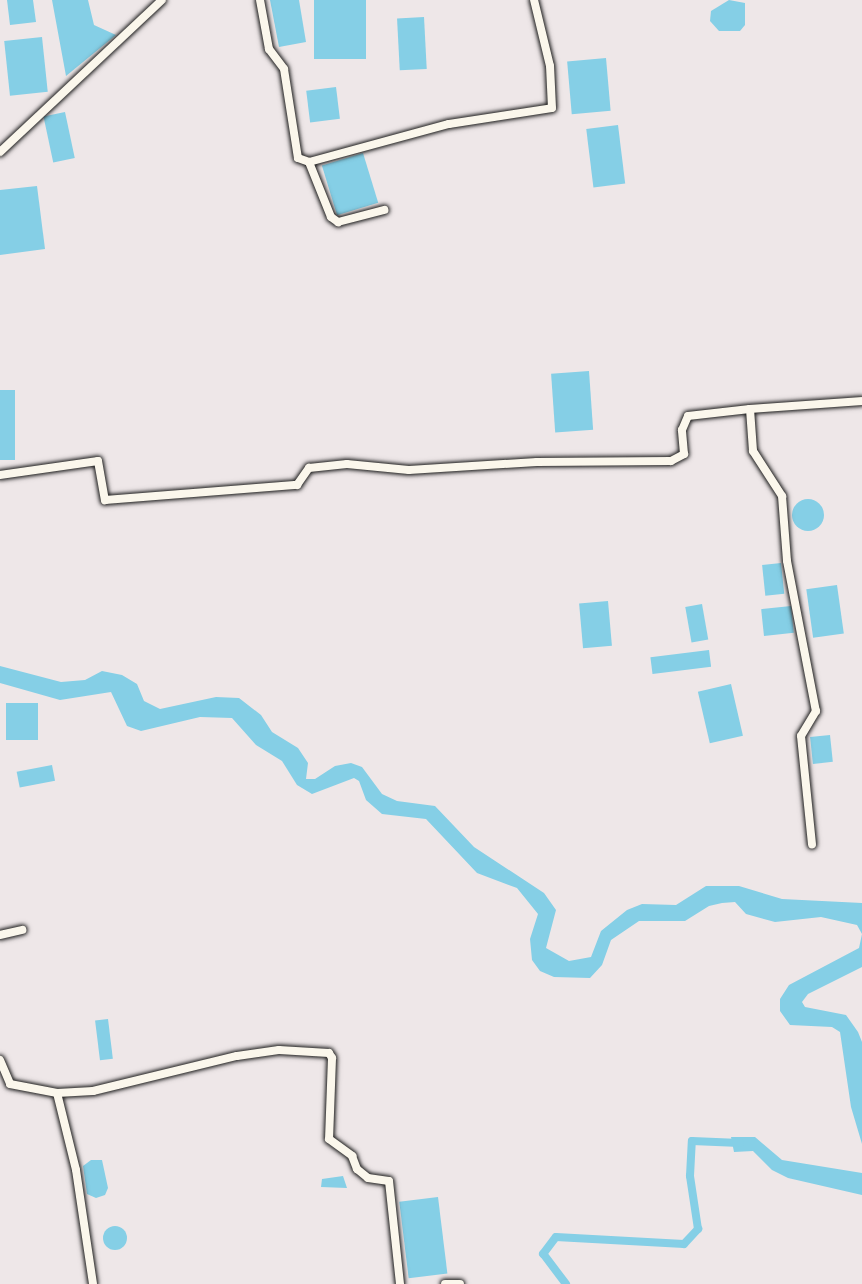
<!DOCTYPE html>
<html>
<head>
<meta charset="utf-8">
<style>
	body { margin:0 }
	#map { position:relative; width:862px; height:1284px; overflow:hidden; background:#eee7e8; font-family:"Shantell Sans",sans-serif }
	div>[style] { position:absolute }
	.water>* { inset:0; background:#85cfe6; transform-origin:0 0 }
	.round { border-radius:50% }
	.canal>* { height:8px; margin:-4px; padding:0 4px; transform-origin:4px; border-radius:4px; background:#85cfe6 }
	.roads { filter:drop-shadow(0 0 2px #1c1c1c) drop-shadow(0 0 2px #1c1c1c) }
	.street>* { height:8px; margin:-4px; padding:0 4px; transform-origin:4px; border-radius:4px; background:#fbf7ec }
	span { translate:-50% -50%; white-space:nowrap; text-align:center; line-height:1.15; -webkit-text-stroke:4.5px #fbf7ec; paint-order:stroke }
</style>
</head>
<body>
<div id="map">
	<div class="water">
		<div style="clip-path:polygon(7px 0,33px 0,36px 22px,10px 25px)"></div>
		<div style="clip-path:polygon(52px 0,88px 0,94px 25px,116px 35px,66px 76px)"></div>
		<div style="clip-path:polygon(270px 0,299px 0,306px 42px,279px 47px)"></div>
		<div style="left:314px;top:0;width:52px;height:59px"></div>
		<div style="clip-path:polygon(729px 0,745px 3px,745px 25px,740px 31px,719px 31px,710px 21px,711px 11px)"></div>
		<div style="left:424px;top:17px;width:52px;height:27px;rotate:87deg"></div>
		<div style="left:42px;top:37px;width:55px;height:38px;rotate:84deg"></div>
		<div style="left:606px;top:58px;width:53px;height:39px;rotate:85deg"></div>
		<div style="left:336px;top:87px;width:32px;height:30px;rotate:83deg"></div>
		<div style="left:65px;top:112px;width:47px;height:22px;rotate:78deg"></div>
		<div style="left:618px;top:125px;width:59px;height:32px;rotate:83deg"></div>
		<div style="left:363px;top:153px;width:52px;height:43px;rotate:73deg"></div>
		<div style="clip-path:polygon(37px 186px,45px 249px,0 255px,0 190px)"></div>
		<div style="left:589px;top:371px;width:59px;height:38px;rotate:86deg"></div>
		<div style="left:0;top:390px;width:15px;height:70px"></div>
		<div class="round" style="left:792px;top:499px;width:32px;height:32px"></div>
		<div style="left:781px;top:563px;width:31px;height:19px;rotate:84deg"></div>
		<div style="left:837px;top:585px;width:49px;height:31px;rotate:82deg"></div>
		<div style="left:608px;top:601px;width:45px;height:29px;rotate:85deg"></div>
		<div style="left:702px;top:604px;width:36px;height:17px;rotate:80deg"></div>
		<div style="left:791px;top:606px;width:27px;height:30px;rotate:84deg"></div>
		<div style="left:709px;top:650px;width:17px;height:59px;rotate:83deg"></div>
		<div style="clip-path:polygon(0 666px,61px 682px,85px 680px,102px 671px,122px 675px,137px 684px,144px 701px,160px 709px,216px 697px,239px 698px,261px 715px,272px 732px,298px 748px,308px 763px,306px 779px,315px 779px,335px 766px,351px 763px,362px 767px,382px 794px,397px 801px,435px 806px,474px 847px,544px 893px,556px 910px,546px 948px,569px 961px,591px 957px,601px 931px,627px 910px,642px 904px,676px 905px,706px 886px,739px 886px,782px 899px,862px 903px,862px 967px,808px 994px,802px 1002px,805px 1007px,846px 1015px,858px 1032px,862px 1042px,862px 1144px,851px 1107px,840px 1032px,832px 1027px,790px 1025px,780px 1011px,780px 999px,789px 985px,859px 948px,862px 934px,857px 925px,821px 917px,775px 922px,746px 914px,735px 902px,722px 903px,709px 906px,685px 921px,639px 921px,611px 940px,602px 965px,590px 978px,554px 977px,540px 971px,532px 960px,530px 939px,538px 914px,517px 888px,477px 873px,426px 819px,382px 814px,366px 800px,359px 781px,354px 778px,312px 794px,297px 785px,282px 761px,256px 745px,232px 718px,200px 717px,141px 731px,127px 726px,111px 692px,60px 700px,0 683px)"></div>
		<div style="left:731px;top:684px;width:53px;height:34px;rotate:77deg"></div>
		<div style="left:6px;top:703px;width:32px;height:37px"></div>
		<div style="left:830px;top:735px;width:27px;height:20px;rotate:84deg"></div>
		<div style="left:52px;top:765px;width:16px;height:36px;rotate:79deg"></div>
		<div style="left:108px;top:1019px;width:40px;height:13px;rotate:83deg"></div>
		<div style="clip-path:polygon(731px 1137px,755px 1137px,782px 1160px,862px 1173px,862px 1195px,788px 1178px,772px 1170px,753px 1151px,734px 1152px)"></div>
		<div style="clip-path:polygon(91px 1160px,102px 1160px,108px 1188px,105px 1195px,96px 1198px,87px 1194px,83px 1166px)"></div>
		<div style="clip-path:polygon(343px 1176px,347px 1188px,321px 1187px,322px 1179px)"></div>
		<div style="left:438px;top:1197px;width:77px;height:39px;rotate:83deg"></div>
		<div class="round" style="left:103px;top:1226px;width:24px;height:24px"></div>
	</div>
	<div class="canal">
		<div style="left:566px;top:1284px;width:38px;rotate:-127deg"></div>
		<div style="left:543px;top:1254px;width:21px;rotate:-53deg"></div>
		<div style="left:556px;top:1237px;width:128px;rotate:3.1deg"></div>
		<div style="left:684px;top:1244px;width:21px;rotate:-47deg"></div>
		<div style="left:698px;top:1229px;width:54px;rotate:-98.6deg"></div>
		<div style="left:690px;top:1176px;width:35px;rotate:-87deg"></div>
		<div style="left:692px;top:1141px;width:48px;rotate:2.4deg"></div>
	</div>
	<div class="roads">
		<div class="street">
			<div style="left:260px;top:0;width:50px;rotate:79.6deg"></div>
			<div style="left:269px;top:49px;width:25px;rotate:53deg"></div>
			<div style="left:284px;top:69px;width:90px;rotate:81.1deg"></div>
			<div style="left:298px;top:158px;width:12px;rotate:20deg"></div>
			<div style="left:309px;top:162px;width:59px;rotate:68.2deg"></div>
			<div style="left:331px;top:217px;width:9px;rotate:36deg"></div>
			<div style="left:338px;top:222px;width:48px;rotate:-14.6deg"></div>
			<div style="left:0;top:152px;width:222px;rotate:-43.2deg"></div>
			<div style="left:309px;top:162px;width:145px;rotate:-15.2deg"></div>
			<div style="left:449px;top:124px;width:104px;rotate:-8.8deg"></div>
			<div style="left:552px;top:108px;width:42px;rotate:-92.7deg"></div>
			<div style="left:550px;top:66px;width:68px;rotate:-103.6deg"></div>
			<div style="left:750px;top:409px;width:112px;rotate:-4.1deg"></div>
			<div style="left:0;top:475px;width:99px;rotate:-8.1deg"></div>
			<div style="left:98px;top:461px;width:40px;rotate:80deg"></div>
			<div style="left:105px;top:500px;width:193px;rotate:-4.5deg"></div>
			<div style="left:297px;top:485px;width:21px;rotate:-55deg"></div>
			<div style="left:309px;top:468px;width:38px;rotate:-6deg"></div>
			<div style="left:347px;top:464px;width:62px;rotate:5.5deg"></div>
			<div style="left:409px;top:470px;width:128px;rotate:-3.6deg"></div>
			<div style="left:537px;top:462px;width:134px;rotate:-0.4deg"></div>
			<div style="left:671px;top:461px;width:15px;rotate:-28deg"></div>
			<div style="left:684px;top:454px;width:24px;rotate:-95deg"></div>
			<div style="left:682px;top:430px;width:15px;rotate:-67deg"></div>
			<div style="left:688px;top:416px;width:62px;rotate:-6.4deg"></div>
			<div style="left:750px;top:409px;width:42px;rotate:85.9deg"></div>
			<div style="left:753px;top:451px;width:54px;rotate:57.2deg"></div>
			<div style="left:782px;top:496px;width:65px;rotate:85.6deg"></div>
			<div style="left:787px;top:561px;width:153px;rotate:79.1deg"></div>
			<div style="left:816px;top:711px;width:29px;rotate:121deg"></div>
			<div style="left:801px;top:736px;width:109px;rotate:84.2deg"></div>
			<div style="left:0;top:935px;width:23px;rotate:-13deg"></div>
			<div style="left:0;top:1060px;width:26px;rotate:67deg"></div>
			<div style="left:10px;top:1084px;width:48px;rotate:10.8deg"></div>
			<div style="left:57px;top:1093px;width:79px;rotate:76.1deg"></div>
			<div style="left:76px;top:1170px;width:115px;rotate:81.5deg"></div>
			<div style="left:57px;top:1093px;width:36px;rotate:-3deg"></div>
			<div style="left:93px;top:1091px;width:148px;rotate:-13.7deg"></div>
			<div style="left:237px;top:1056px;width:42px;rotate:-8.1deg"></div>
			<div style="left:279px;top:1050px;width:50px;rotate:3.4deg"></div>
			<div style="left:329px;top:1053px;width:6px;rotate:59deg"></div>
			<div style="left:332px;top:1058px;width:81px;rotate:92.1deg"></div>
			<div style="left:329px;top:1139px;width:29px;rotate:36deg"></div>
			<div style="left:352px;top:1156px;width:14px;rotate:69deg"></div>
			<div style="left:357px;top:1169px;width:14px;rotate:39deg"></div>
			<div style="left:368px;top:1178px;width:21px;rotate:8deg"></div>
			<div style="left:389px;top:1181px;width:104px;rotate:83.9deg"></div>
			<div style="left:445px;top:1284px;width:15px"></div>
		</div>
	</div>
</div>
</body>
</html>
